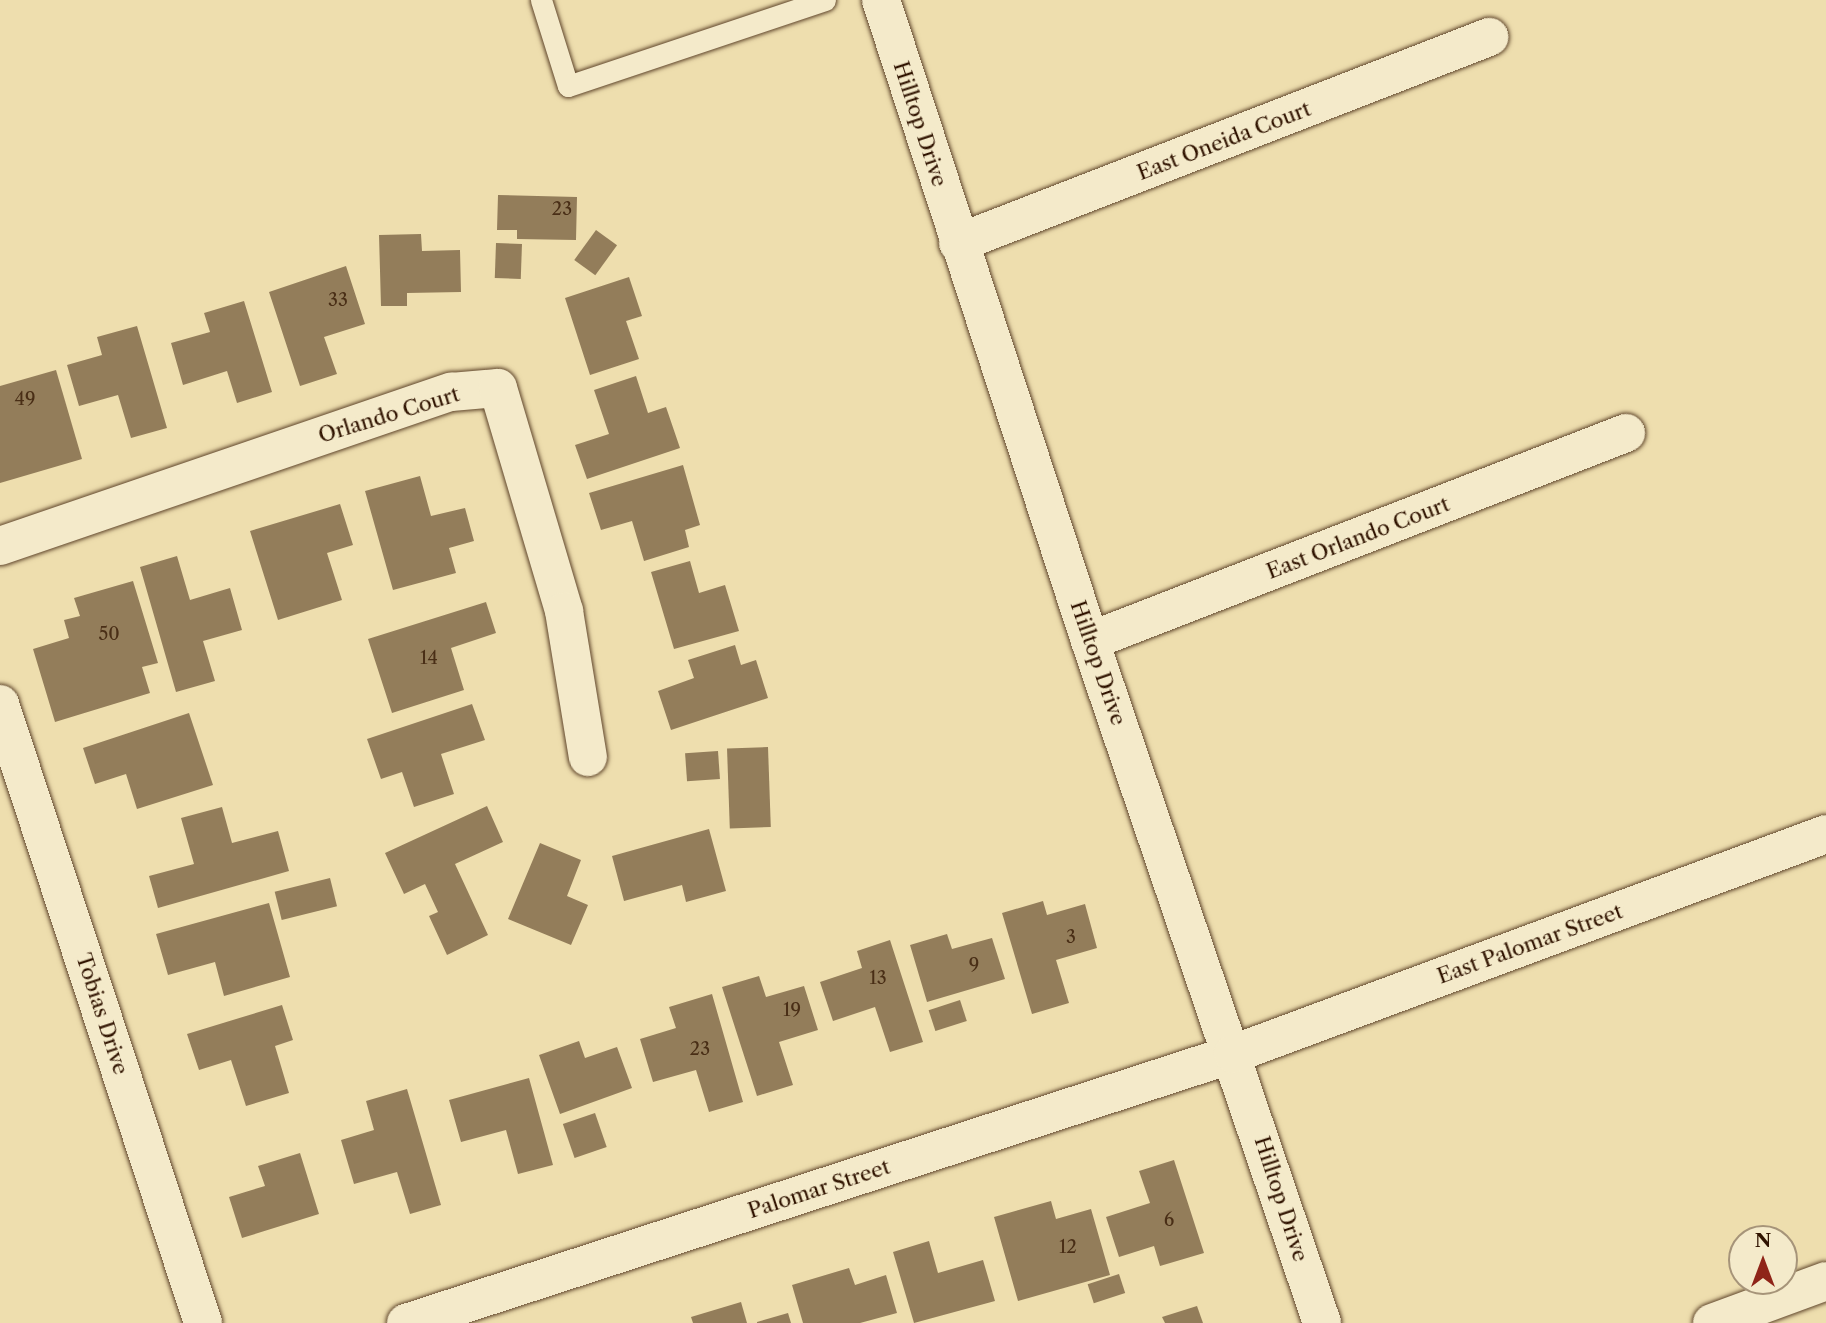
<!DOCTYPE html>
<html>
<head>
<meta charset="utf-8">
<style>
	body { margin:0 }
	#map { position:relative; width:1826px; height:1323px; overflow:hidden; background:#eedeae; font-family:"Libre Caslon Text",serif }
	div>[style] { position:absolute }
	.building>* { inset:0; background:#937d5a; transform-origin:0 0 }
	.roads { filter:drop-shadow(0 0 2px #60462c) drop-shadow(0 0 2px #60462c) }
	.lane>* { height:21px; margin:-10.5px; padding:0 10.5px; transform-origin:10.5px; border-radius:10.5px; background:#f4eaca }
	.street>* { height:38px; margin:-19px; padding:0 19px; transform-origin:19px; border-radius:19px; background:#f4eaca }
	.secondary>* { height:38px; margin:-19px; padding:0 19px; transform-origin:19px; border-radius:19px; background:#f4eaca }
	span { translate:-50% -50%; white-space:nowrap; text-align:center; line-height:1.15; -webkit-text-stroke:6px #f4eaca; paint-order:stroke }
	.number-label { font-size:18px; color:#492e16 }
	.number-label span { -webkit-text-stroke-width:0 }
	.street-label { font-size:21px; color:#301300 }
	.north { position:absolute; left:1728px; top:1225px; width:70px; height:70px; box-sizing:border-box; background:#f4eaca; border:2px solid #a69479; border-radius:50%; rotate:0deg; font-size:19px; font-weight:700; line-height:28px; text-align:center; color:#301300 }
	.north::after { content:''; display:block; margin:auto; width:24px; height:32px; background:#8f2418; clip-path:polygon(50% 0,100% 100%,50% 72%,0 100%) }
</style>
</head>
<body>
<div id="map">
	<div class="building">
		<div style="clip-path:polygon(498px 195px,577px 197px,576px 240px,517px 239px,517px 230px,497px 230px)"></div>
		<div style="left:596px;top:230px;width:26px;height:37px;rotate:36deg"></div>
		<div style="clip-path:polygon(421px 234px,422px 251px,460px 250px,461px 292px,407px 293px,407px 306px,381px 306px,379px 235px)"></div>
		<div style="left:496px;top:243px;width:26px;height:35px;rotate:2deg"></div>
		<div style="clip-path:polygon(346px 266px,365px 324px,324px 337px,337px 374px,300px 386px,269px 292px)"></div>
		<div style="clip-path:polygon(629px 277px,642px 316px,626px 321px,639px 359px,590px 375px,565px 298px)"></div>
		<div style="clip-path:polygon(244px 301px,272px 392px,237px 403px,227px 371px,183px 385px,171px 343px,210px 332px,204px 313px)"></div>
		<div style="clip-path:polygon(137px 326px,167px 428px,131px 438px,118px 395px,79px 406px,67px 365px,102px 355px,97px 337px)"></div>
		<div style="clip-path:polygon(56px 370px,82px 459px,0 483px,0 386px)"></div>
		<div style="clip-path:polygon(636px 376px,648px 413px,666px 407px,680px 448px,587px 479px,575px 445px,609px 434px,594px 390px)"></div>
		<div style="clip-path:polygon(683px 465px,700px 525px,685px 530px,689px 547px,644px 561px,632px 521px,601px 530px,589px 493px)"></div>
		<div style="clip-path:polygon(420px 476px,431px 516px,465px 508px,474px 541px,449px 548px,456px 573px,393px 590px,365px 491px)"></div>
		<div style="clip-path:polygon(340px 504px,353px 545px,327px 553px,342px 600px,278px 620px,250px 531px)"></div>
		<div style="clip-path:polygon(177px 556px,190px 600px,230px 588px,242px 630px,203px 641px,215px 681px,176px 692px,140px 567px)"></div>
		<div style="clip-path:polygon(690px 561px,699px 593px,725px 585px,739px 631px,674px 649px,651px 572px)"></div>
		<div style="clip-path:polygon(133px 581px,158px 663px,142px 667px,150px 693px,55px 722px,33px 649px,69px 638px,64px 620px,80px 616px,74px 598px)"></div>
		<div style="clip-path:polygon(486px 602px,496px 633px,451px 648px,464px 690px,392px 713px,368px 639px)"></div>
		<div style="clip-path:polygon(735px 645px,741px 665px,756px 660px,768px 698px,671px 730px,658px 691px,694px 678px,688px 660px)"></div>
		<div style="clip-path:polygon(472px 704px,485px 740px,441px 754px,454px 794px,414px 807px,402px 772px,381px 779px,367px 739px)"></div>
		<div style="clip-path:polygon(189px 713px,213px 785px,137px 809px,126px 774px,95px 784px,83px 748px)"></div>
		<div style="left:768px;top:747px;width:80px;height:41px;rotate:88deg"></div>
		<div style="left:718px;top:751px;width:28px;height:33px;rotate:86deg"></div>
		<div style="clip-path:polygon(487px 806px,503px 842px,455px 864px,488px 935px,447px 955px,429px 916px,438px 912px,425px 884px,404px 894px,385px 853px)"></div>
		<div style="clip-path:polygon(222px 807px,232px 843px,278px 831px,289px 871px,158px 908px,149px 876px,194px 864px,181px 818px)"></div>
		<div style="clip-path:polygon(709px 829px,726px 891px,686px 902px,682px 885px,624px 901px,612px 856px)"></div>
		<div style="clip-path:polygon(540px 843px,581px 860px,567px 896px,588px 905px,571px 945px,508px 919px)"></div>
		<div style="left:330px;top:878px;width:29px;height:57px;rotate:76deg"></div>
		<div style="clip-path:polygon(1043px 901px,1047px 915px,1085px 904px,1097px 948px,1056px 960px,1069px 1003px,1032px 1014px,1002px 913px)"></div>
		<div style="clip-path:polygon(269px 903px,290px 977px,224px 996px,215px 962px,168px 975px,156px 934px)"></div>
		<div style="clip-path:polygon(947px 934px,952px 949px,992px 938px,1005px 979px,927px 1002px,910px 945px)"></div>
		<div style="clip-path:polygon(890px 940px,923px 1042px,890px 1052px,875px 1007px,833px 1021px,820px 982px,862px 968px,857px 951px)"></div>
		<div style="clip-path:polygon(759px 976px,766px 997px,804px 986px,818px 1030px,779px 1042px,793px 1085px,757px 1096px,722px 987px)"></div>
		<div style="clip-path:polygon(712px 994px,743px 1102px,709px 1112px,696px 1070px,653px 1082px,640px 1039px,676px 1028px,669px 1007px)"></div>
		<div style="left:960px;top:1000px;width:22px;height:33px;rotate:72deg"></div>
		<div style="clip-path:polygon(282px 1005px,293px 1040px,275px 1046px,289px 1093px,246px 1106px,231px 1060px,199px 1070px,187px 1034px)"></div>
		<div style="clip-path:polygon(579px 1041px,585px 1058px,617px 1047px,632px 1088px,560px 1114px,539px 1055px)"></div>
		<div style="clip-path:polygon(529px 1078px,553px 1165px,518px 1174px,506px 1130px,461px 1142px,449px 1100px)"></div>
		<div style="clip-path:polygon(407px 1089px,441px 1205px,410px 1214px,397px 1172px,354px 1184px,341px 1140px,374px 1130px,366px 1101px)"></div>
		<div style="left:595px;top:1113px;width:36px;height:34px;rotate:71deg"></div>
		<div style="clip-path:polygon(300px 1153px,319px 1214px,242px 1238px,229px 1197px,265px 1186px,258px 1166px)"></div>
		<div style="clip-path:polygon(1174px 1160px,1204px 1253px,1160px 1266px,1154px 1246px,1119px 1257px,1106px 1217px,1150px 1203px,1139px 1171px)"></div>
		<div style="clip-path:polygon(1051px 1201px,1056px 1219px,1091px 1209px,1110px 1275px,1018px 1301px,994px 1217px)"></div>
		<div style="clip-path:polygon(929px 1241px,938px 1273px,983px 1260px,995px 1301px,914px 1323px,893px 1252px)"></div>
		<div style="clip-path:polygon(849px 1268px,855px 1285px,886px 1275px,897px 1313px,860px 1323px,803px 1323px,792px 1285px)"></div>
		<div style="left:1119px;top:1274px;width:20px;height:33px;rotate:72deg"></div>
		<div style="clip-path:polygon(741px 1302px,747px 1323px,693px 1323px,691px 1317px)"></div>
		<div style="clip-path:polygon(1197px 1306px,1203px 1323px,1165px 1323px,1162px 1317px)"></div>
		<div style="clip-path:polygon(788px 1313px,791px 1323px,757px 1323px,757px 1322px)"></div>
	</div>
	<div class="roads">
		<div class="lane">
			<div style="left:541px;top:0;width:90px;rotate:72.6deg"></div>
			<div style="left:568px;top:86px;width:271px;rotate:-18.5deg"></div>
		</div>
		<div class="street">
			<div style="left:958px;top:243px;width:570px;rotate:-21.2deg"></div>
			<div style="left:0;top:546px;width:477px;rotate:-18.9deg"></div>
			<div style="left:451px;top:392px;width:47px;rotate:-4.9deg"></div>
			<div style="left:498px;top:388px;width:233px;rotate:73.5deg"></div>
			<div style="left:564px;top:611px;width:148px;rotate:80.7deg"></div>
			<div style="left:1090px;top:641px;width:575px;rotate:-21.21deg"></div>
			<div style="left:0;top:704px;width:651px;rotate:71.84deg"></div>
			<div style="left:1712px;top:1323px;width:121px;rotate:-20.2deg"></div>
		</div>
		<div class="secondary">
			<div style="left:881px;top:0;width:674px;rotate:71.94deg"></div>
			<div style="left:1090px;top:641px;width:720px;rotate:71.21deg"></div>
			<div style="left:406px;top:1323px;width:870px;rotate:-18.02deg"></div>
			<div style="left:1233px;top:1054px;width:632px;rotate:-20.35deg"></div>
		</div>
	</div>
	<div class="number-label">
		<span style="left:562px;top:209px">23</span>
		<span style="left:338px;top:300px">33</span>
		<span style="left:25px;top:399px">49</span>
		<span style="left:109px;top:634px">50</span>
		<span style="left:429px;top:658px">14</span>
		<span style="left:1071px;top:937px">3</span>
		<span style="left:974px;top:965px">9</span>
		<span style="left:878px;top:978px">13</span>
		<span style="left:792px;top:1010px">19</span>
		<span style="left:700px;top:1049px">23</span>
		<span style="left:1169px;top:1220px">6</span>
		<span style="left:1068px;top:1247px">12</span>
	</div>
	<div class="street-label">
		<span style="left:920px;top:124px;rotate:72deg">Hilltop Drive</span>
		<span style="left:1224px;top:141px;rotate:-21deg">East Oneida Court</span>
		<span style="left:389px;top:415px;rotate:-17deg">Orlando Court</span>
		<span style="left:1358px;top:538px;rotate:-21deg">East Orlando Court</span>
		<span style="left:1098px;top:663px;rotate:71deg">Hilltop Drive</span>
		<span style="left:1530px;top:944px;rotate:-20deg">East Palomar Street</span>
		<span style="left:102px;top:1014px;rotate:72deg">Tobias Drive</span>
		<span style="left:819px;top:1189px;rotate:-18deg">Palomar Street</span>
		<span style="left:1281px;top:1199px;rotate:72deg">Hilltop Drive</span>
	</div>
	<div class="north">N</div>
</div>
</body>
</html>
